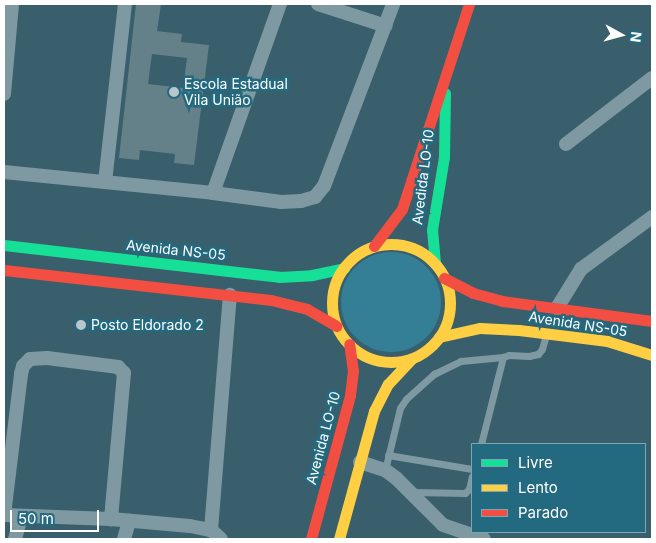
<!DOCTYPE html>
<html>
<head>
<meta charset="utf-8">
<style>
	body { margin:0 }
	#map { position:relative; width:656px; height:543px; overflow:hidden; background:#385f6b; font-family:Inter,sans-serif }
	div>[style] { position:absolute }
	.green>* { inset:0; background:#347f95 }
	.round { border-radius:50% }
	.building>* { inset:0; background:#648189 }
	.lane>* { height:7px; margin:-3.5px; padding:0 3.5px; transform-origin:3.5px; border-radius:3.5px; background:#7e99a1 }
	.street>* { height:14px; margin:-7px; padding:0 7px; transform-origin:7px; border-radius:7px; background:#7e99a1 }
	.fast>* { height:11px; margin:-5.5px; padding:0 5.5px; transform-origin:5.5px; border-radius:5.5px; background:#16e098 }
	.slow>* { height:11px; margin:-5.5px; padding:0 5.5px; transform-origin:5.5px; border-radius:5.5px; background:#ffcf43 }
	.slow>.ring { margin:-5.5px; padding:0; box-sizing:content-box; background:none; border:11px solid #ffcf43; border-radius:50% }
	.jam>* { height:11px; margin:-5.5px; padding:0 5.5px; transform-origin:5.5px; border-radius:5.5px; background:#f24e42 }
	.dots>* { width:14px; height:14px; translate:-50% -50%; box-sizing:border-box; border:2px solid #236a80; border-radius:50% }
	span { translate:-50% -50%; white-space:nowrap; text-align:center; line-height:1.15; -webkit-text-stroke:5px #236a80; paint-order:stroke }
	.poi-label { font-size:14px; color:#fff }
	.left { translate:0 -50%; text-align:left }
	.street-label { font-size:14px; color:#fff }
	.frame { position:absolute; inset:0; border:5px solid #fff; pointer-events:none }
	.legend { position:absolute; left:471px; top:443px; width:175px; height:90px; box-sizing:border-box; background:#236a80; border:1px solid #7ba6b3; margin:0; padding:6px 9px; list-style:none; font-size:15px; color:#fff }
	.legend li { display:flex; align-items:center; gap:10px; height:25px }
	.legend b { width:25px; border:1px solid #7ba6b3 }
	.north { position:absolute; left:596px; top:10px; width:50px; height:50px; -webkit-text-stroke:4px #236a80; paint-order:stroke; rotate:97deg; font-size:14px; font-weight:700; line-height:20px; text-align:center; color:#fff }
	.north::after { content:''; display:block; margin:auto; width:18px; height:22px; background:#fff; clip-path:polygon(50% 0,100% 100%,50% 72%,0 100%) }
	.scale { position:absolute; left:10px; top:510px; width:89px; height:22px; box-sizing:border-box; border:2px solid #fff; border-top:0; padding-left:6px; font-size:15px; line-height:18px; white-space:nowrap; color:#fff; -webkit-text-stroke:4px #236a80; paint-order:stroke }
</style>
</head>
<body>
<div id="map">
	<div class="green">
		<div class="round" style="left:341px;top:252px;width:100px;height:100px"></div>
	</div>
	<div class="building">
		<div style="clip-path:polygon(evenodd,136px 4px,161px 4px,157px 31px,182px 34px,181px 42px,209px 45px,194px 165px,174px 163px,175px 154px,140px 150px,139px 160px,119px 158px,136px 4px,152px 54px,187px 58px,183px 88px,148px 84px,152px 54px)"></div>
	</div>
	<div class="lane">
		<div style="left:481px;top:444px;width:90px;rotate:-75.8deg"></div>
		<div style="left:503px;top:357px;width:6px;rotate:-18deg"></div>
		<div style="left:509px;top:355px;width:20px;rotate:3deg"></div>
		<div style="left:529px;top:356px;width:9px;rotate:-13deg"></div>
		<div style="left:538px;top:354px;width:6px;rotate:-51deg"></div>
		<div style="left:542px;top:349px;width:15px;rotate:-74deg"></div>
		<div style="left:388px;top:455px;width:85px;rotate:9.5deg"></div>
		<div style="left:385px;top:470px;width:64px;rotate:-76.4deg"></div>
		<div style="left:400px;top:408px;width:11px;rotate:-56deg"></div>
		<div style="left:406px;top:399px;width:38px;rotate:-42deg"></div>
		<div style="left:434px;top:374px;width:30px;rotate:-26deg"></div>
		<div style="left:461px;top:361px;width:42px;rotate:-5.4deg"></div>
		<div style="left:413px;top:492px;width:52px;rotate:1.1deg"></div>
		<div style="left:465px;top:493px;width:6px;rotate:-45deg"></div>
		<div style="left:469px;top:489px;width:13px;rotate:-77deg"></div>
	</div>
	<div class="street">
		<div style="left:318px;top:4px;width:71px;rotate:17.9deg"></div>
		<div style="left:4px;top:94px;width:90px;rotate:-84.9deg"></div>
		<div style="left:566px;top:144px;width:108px;rotate:-37.5deg"></div>
		<div style="left:4px;top:172px;width:210px;rotate:5.7deg"></div>
		<div style="left:213px;top:193px;width:69px;rotate:7.5deg"></div>
		<div style="left:281px;top:202px;width:20px;rotate:-3deg"></div>
		<div style="left:301px;top:201px;width:15px;rotate:-16deg"></div>
		<div style="left:315px;top:197px;width:14px;rotate:-51deg"></div>
		<div style="left:324px;top:186px;width:195px;rotate:-69.2deg"></div>
		<div style="left:105px;top:182px;width:179px;rotate:-83.6deg"></div>
		<div style="left:213px;top:193px;width:201px;rotate:-70.5deg"></div>
		<div style="left:557px;top:308px;width:46px;rotate:-58.4deg"></div>
		<div style="left:581px;top:269px;width:88px;rotate:-36.2deg"></div>
		<div style="left:360px;top:462px;width:26px;rotate:18deg"></div>
		<div style="left:385px;top:470px;width:14px;rotate:36deg"></div>
		<div style="left:396px;top:478px;width:66px;rotate:45deg"></div>
		<div style="left:443px;top:525px;width:43px;rotate:18.9deg"></div>
		<div style="left:4px;top:515px;width:142px;rotate:-83.1deg"></div>
		<div style="left:21px;top:374px;width:8px;rotate:-76deg"></div>
		<div style="left:23px;top:366px;width:10px;rotate:-45deg"></div>
		<div style="left:30px;top:359px;width:17px;rotate:-3deg"></div>
		<div style="left:47px;top:358px;width:72px;rotate:7.2deg"></div>
		<div style="left:118px;top:367px;width:8px;rotate:45deg"></div>
		<div style="left:124px;top:373px;width:147px;rotate:95.1deg"></div>
		<div style="left:4px;top:515px;width:107px;rotate:2.1deg"></div>
		<div style="left:111px;top:519px;width:79px;rotate:5.1deg"></div>
		<div style="left:190px;top:526px;width:21px;rotate:11deg"></div>
		<div style="left:211px;top:530px;width:13px;rotate:42deg"></div>
		<div style="left:211px;top:530px;width:236px;rotate:-85.4deg"></div>
		<div style="left:15px;top:539px;width:24px;rotate:-75deg"></div>
		<div style="left:124px;top:539px;width:19px;rotate:-74deg"></div>
	</div>
	<div class="fast">
		<div style="left:4px;top:245px;width:277px;rotate:6.6deg"></div>
		<div style="left:279px;top:277px;width:33px;rotate:-3deg"></div>
		<div style="left:312px;top:275px;width:33px;rotate:-12deg"></div>
		<div style="left:435px;top:263px;width:33px;rotate:-95deg"></div>
		<div style="left:432px;top:230px;width:74px;rotate:-80.7deg"></div>
		<div style="left:444px;top:157px;width:64px;rotate:-89.1deg"></div>
	</div>
	<div class="slow">
		<div class="ring" style="left:332px;top:244px;width:107px;height:107px"></div>
		<div style="left:439px;top:337px;width:42px;rotate:-12.4deg"></div>
		<div style="left:480px;top:328px;width:39px;rotate:3deg"></div>
		<div style="left:519px;top:330px;width:89px;rotate:7.1deg"></div>
		<div style="left:607px;top:341px;width:47px;rotate:17.3deg"></div>
		<div style="left:339px;top:539px;width:133px;rotate:-74.7deg"></div>
		<div style="left:374px;top:411px;width:30px;rotate:-63deg"></div>
		<div style="left:388px;top:384px;width:34px;rotate:-47deg"></div>
	</div>
	<div class="jam">
		<div style="left:374px;top:246px;width:46px;rotate:-52.9deg"></div>
		<div style="left:402px;top:209px;width:216px;rotate:-71.9deg"></div>
		<div style="left:4px;top:270px;width:269px;rotate:6.4deg"></div>
		<div style="left:271px;top:300px;width:37px;rotate:14deg"></div>
		<div style="left:307px;top:309px;width:34px;rotate:30deg"></div>
		<div style="left:444px;top:278px;width:33px;rotate:27deg"></div>
		<div style="left:473px;top:293px;width:30px;rotate:15deg"></div>
		<div style="left:502px;top:301px;width:151px;rotate:7.6deg"></div>
		<div style="left:311px;top:539px;width:149px;rotate:-74.8deg"></div>
		<div style="left:350px;top:395px;width:24px;rotate:-83deg"></div>
		<div style="left:353px;top:371px;width:27px;rotate:-98deg"></div>
	</div>
	<div class="dots">
		<div style="left:174px;top:92px;background:#b9c7cb"></div>
		<div style="left:81px;top:325px;background:#b9c7cb"></div>
	</div>
	<div class="poi-label">
		<span class="left" style="left:184px;top:92px">Escola Estadual<br>Vila União</span>
		<span class="left" style="left:91px;top:325px">Posto Eldorado 2</span>
	</div>
	<div class="street-label">
		<span style="left:423px;top:177px;rotate:-83deg">Avedida LO-10</span>
		<span style="left:176px;top:250px;rotate:6deg">Avenida NS-05</span>
		<span style="left:578px;top:324px;rotate:9deg">Avenida NS-05</span>
		<span style="left:323px;top:438px;rotate:-75deg">Avenida LO-10</span>
	</div>
	<div class="frame"></div>
	<ul class="legend">
	<li><b style="height:6px;background:#16e098"></b>Livre</li>
	<li><b style="height:6px;background:#ffcf43"></b>Lento</li>
	<li><b style="height:6px;background:#f24e42"></b>Parado</li>
	</ul>
	<div class="north">N</div>
	<div class="scale">50 m</div>
</div>
</body>
</html>
